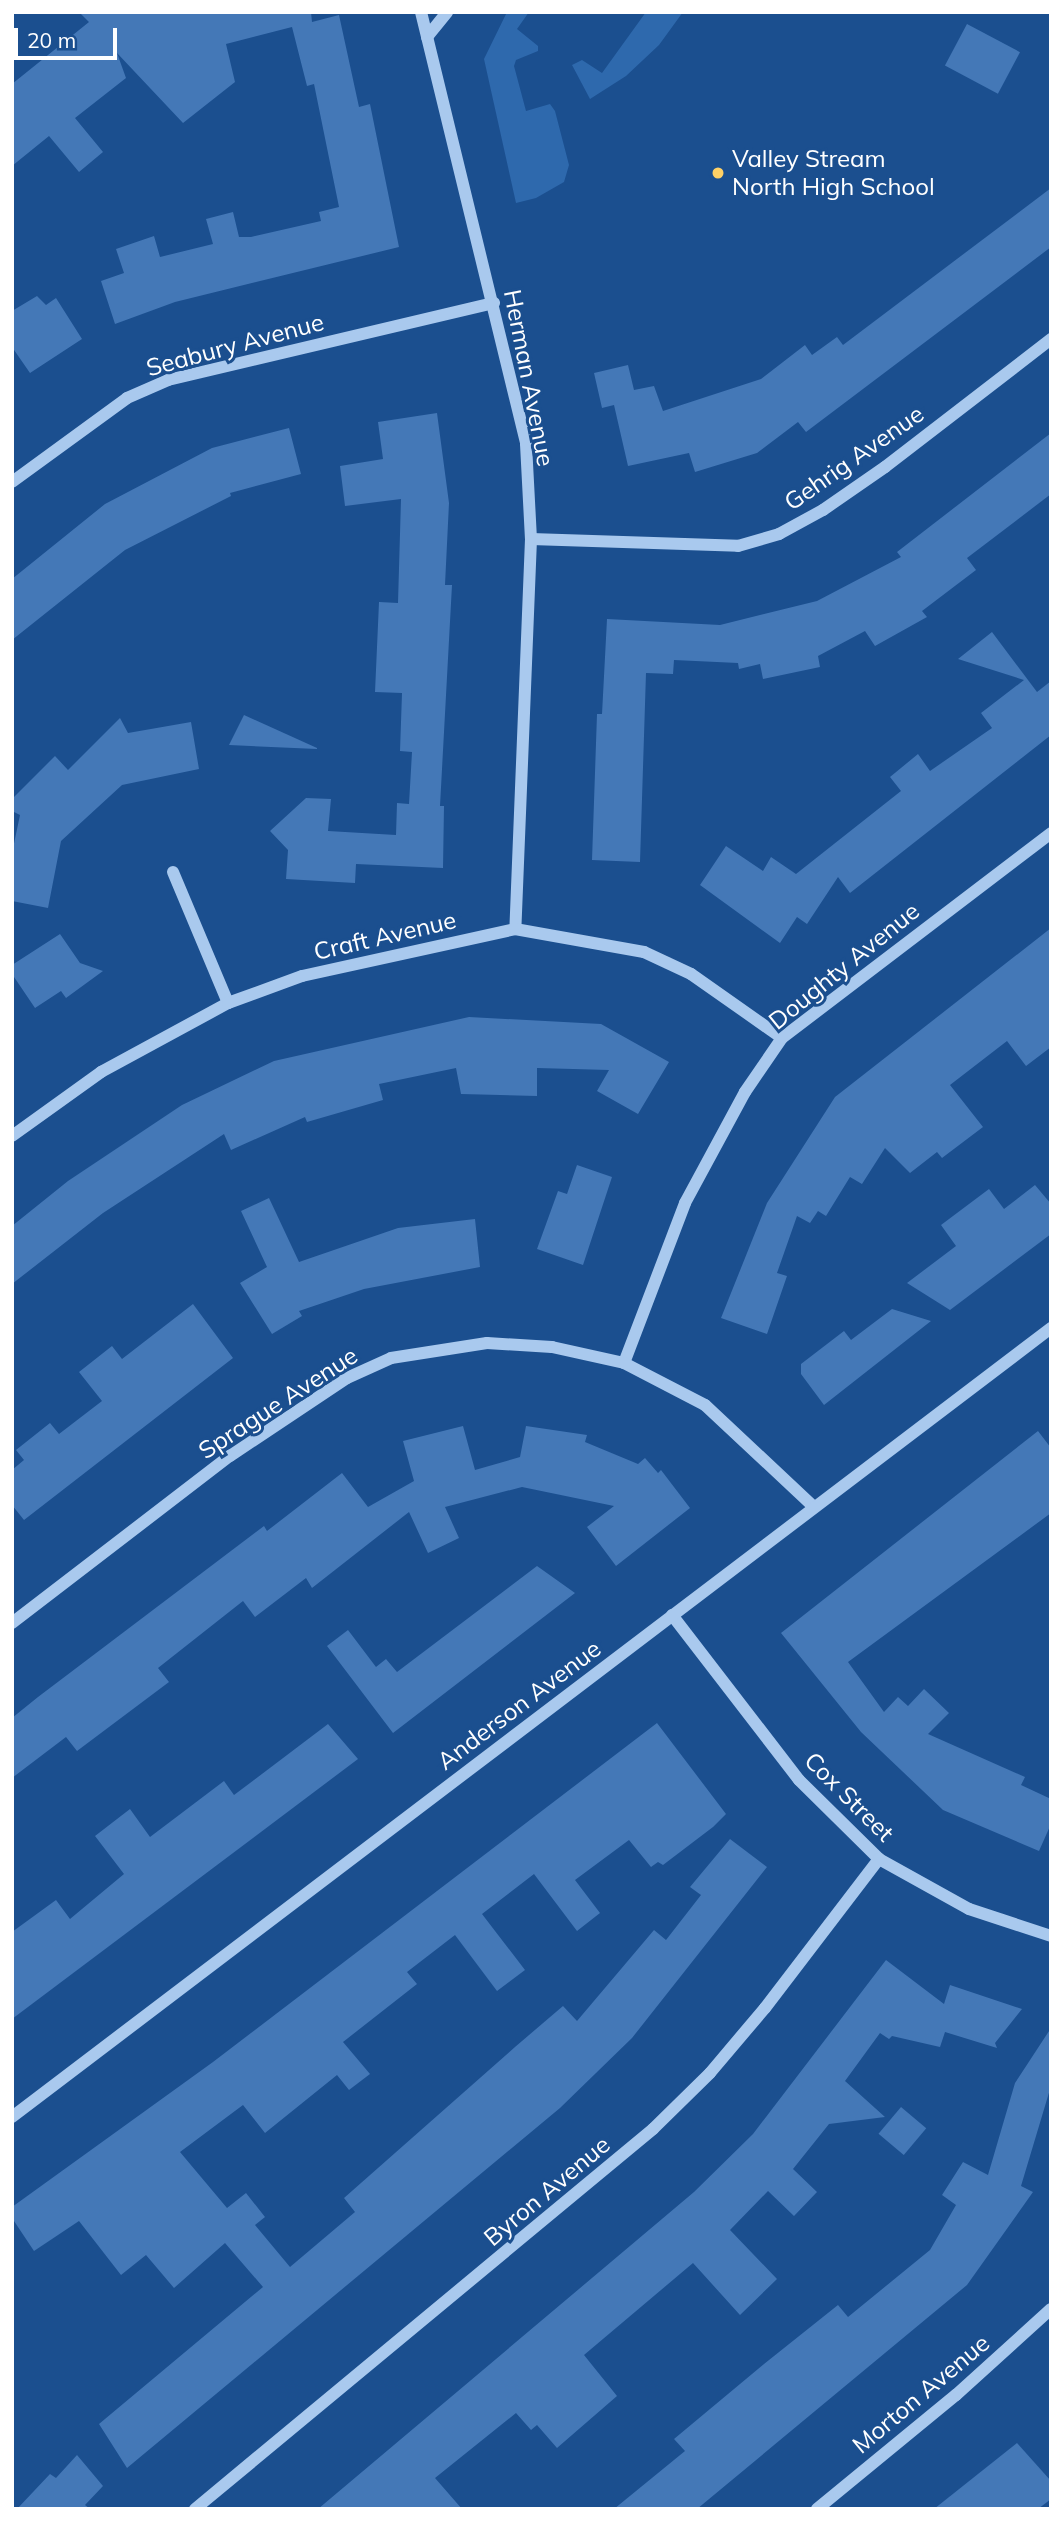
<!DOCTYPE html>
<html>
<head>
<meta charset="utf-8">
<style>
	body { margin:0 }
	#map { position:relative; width:1063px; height:2521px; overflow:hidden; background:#1b4f8f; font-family:Mulish,sans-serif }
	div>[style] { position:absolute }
	.green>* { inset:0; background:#2e69ad }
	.building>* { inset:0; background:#4478b7; transform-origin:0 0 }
	.minor>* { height:12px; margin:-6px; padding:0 6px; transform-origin:6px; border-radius:6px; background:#a9c9ee }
	.dots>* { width:19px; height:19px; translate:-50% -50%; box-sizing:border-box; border:4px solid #1b4f8f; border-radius:50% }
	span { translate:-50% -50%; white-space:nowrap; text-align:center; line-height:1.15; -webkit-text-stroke:6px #1b4f8f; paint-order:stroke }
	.poi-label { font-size:24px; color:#fff }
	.left { translate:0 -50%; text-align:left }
	.street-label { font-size:24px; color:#fff }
	.frame { position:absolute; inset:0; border:14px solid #fff; pointer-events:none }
	.scale { position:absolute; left:14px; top:28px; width:103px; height:32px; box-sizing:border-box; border:4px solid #fff; border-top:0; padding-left:9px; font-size:21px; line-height:24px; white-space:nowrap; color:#fff; -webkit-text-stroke:5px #1b4f8f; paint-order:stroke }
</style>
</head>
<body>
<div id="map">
	<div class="green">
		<div style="clip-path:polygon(507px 12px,529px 12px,517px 29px,538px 46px,538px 51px,516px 60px,514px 66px,526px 111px,550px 104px,555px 111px,569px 165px,564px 182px,536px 198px,516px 203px,484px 59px)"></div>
		<div style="clip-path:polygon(646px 12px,683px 12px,659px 45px,626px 76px,590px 99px,572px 65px,582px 60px,602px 73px)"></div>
	</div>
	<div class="building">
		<div style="clip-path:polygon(79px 12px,311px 12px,312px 22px,339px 15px,359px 107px,370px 104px,399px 247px,175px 302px,115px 324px,101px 281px,124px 273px,116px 249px,154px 236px,160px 257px,213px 244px,206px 219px,233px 212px,239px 237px,251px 237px,321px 221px,319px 212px,339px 207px,314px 84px,307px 86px,292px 27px,226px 44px,235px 82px,183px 123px,117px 53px,126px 78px,75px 118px,103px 152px,79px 172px,49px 136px,12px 166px,12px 84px,89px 22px)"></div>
		<div style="left:967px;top:24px;width:60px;height:47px;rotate:28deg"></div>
		<div style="clip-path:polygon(1051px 188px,1051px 247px,806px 432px,798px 422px,757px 453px,695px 472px,689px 453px,628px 466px,614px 405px,602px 408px,594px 373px,628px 365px,634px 390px,654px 386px,663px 411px,761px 379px,805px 345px,812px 355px,837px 337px,843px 345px)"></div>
		<div style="clip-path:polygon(37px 296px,46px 305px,56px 298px,82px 339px,30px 373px,12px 347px,12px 311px)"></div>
		<div style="clip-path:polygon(437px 413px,449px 503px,445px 585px,452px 585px,440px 806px,444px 806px,443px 868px,356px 864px,355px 883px,286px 879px,288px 850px,270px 831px,306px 798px,331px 799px,328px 831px,396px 835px,397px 803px,409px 804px,412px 752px,400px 751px,402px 693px,375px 692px,379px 602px,398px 603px,401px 499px,345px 506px,340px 466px,383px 459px,378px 422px)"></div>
		<div style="clip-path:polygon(289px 428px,301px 474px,230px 493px,231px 496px,125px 550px,12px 640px,12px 579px,105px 504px,212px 448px)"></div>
		<div style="clip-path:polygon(1051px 433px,1051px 494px,967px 558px,976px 570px,922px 611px,927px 617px,875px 646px,865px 631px,818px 656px,820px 667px,763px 679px,760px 664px,739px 669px,738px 663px,674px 660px,673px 674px,646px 673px,640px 862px,592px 860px,597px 714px,602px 714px,607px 619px,720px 625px,817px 601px,901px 557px,897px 552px)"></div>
		<div style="clip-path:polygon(992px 632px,1037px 692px,1051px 681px,1051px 735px,850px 893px,838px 877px,807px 924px,797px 917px,780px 943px,700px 885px,726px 846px,763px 871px,771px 857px,796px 874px,901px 791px,890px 777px,918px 754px,930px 771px,992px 728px,981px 713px,1024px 680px,958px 659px)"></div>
		<div style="clip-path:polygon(244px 715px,317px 748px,317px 749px,229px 745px)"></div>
		<div style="clip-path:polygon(120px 718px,128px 733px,191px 722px,199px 769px,122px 785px,61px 841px,48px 908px,12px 901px,12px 853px,20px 815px,12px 811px,12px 799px,55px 756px,68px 770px)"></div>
		<div style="clip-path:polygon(1051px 928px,1051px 1047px,1026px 1066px,1007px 1041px,950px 1085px,983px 1127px,942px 1158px,937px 1152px,910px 1173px,885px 1148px,862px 1184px,850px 1177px,826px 1216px,818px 1211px,810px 1223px,797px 1216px,777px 1273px,787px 1276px,767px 1334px,721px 1318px,767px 1203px,835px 1097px)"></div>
		<div style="clip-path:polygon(60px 934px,80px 963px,103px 971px,66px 998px,61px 991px,35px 1008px,12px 974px,12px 965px)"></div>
		<div style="clip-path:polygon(469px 1017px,601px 1024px,669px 1062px,638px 1114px,597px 1091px,609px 1070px,537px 1068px,537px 1096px,461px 1094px,456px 1068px,379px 1084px,383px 1100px,307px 1122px,305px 1117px,231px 1150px,224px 1134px,103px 1213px,12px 1284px,12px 1226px,68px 1181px,182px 1105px,274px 1061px)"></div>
		<div style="clip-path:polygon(577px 1165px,612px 1177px,583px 1265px,537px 1249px,558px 1191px,567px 1194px)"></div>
		<div style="clip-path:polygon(1035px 1185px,1051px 1204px,1051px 1234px,950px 1310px,907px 1283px,956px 1246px,941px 1225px,989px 1189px,1004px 1209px)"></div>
		<div style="clip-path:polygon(269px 1198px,299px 1262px,398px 1228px,475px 1219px,480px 1267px,364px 1289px,299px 1311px,302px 1316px,272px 1334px,240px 1283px,267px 1267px,241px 1211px)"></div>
		<div style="clip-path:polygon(193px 1304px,233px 1358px,24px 1520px,12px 1505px,12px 1470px,24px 1460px,16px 1450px,50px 1423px,59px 1434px,102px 1401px,79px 1372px,112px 1346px,122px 1359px)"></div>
		<div style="clip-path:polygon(892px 1309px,931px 1321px,824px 1405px,801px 1374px,801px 1364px,844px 1331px,851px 1340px)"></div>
		<div style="clip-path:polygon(463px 1426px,475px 1470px,520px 1457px,526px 1426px,587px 1435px,585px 1442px,638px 1464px,645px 1458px,658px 1473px,661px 1470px,690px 1508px,616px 1566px,587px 1527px,614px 1506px,522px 1487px,445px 1507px,459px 1538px,428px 1553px,409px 1512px,312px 1588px,306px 1578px,255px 1617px,243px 1601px,158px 1668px,169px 1682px,77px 1751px,66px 1737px,12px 1778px,12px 1718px,38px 1697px,264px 1526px,267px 1531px,342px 1473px,368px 1507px,414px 1481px,403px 1441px)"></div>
		<div style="clip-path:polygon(1038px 1431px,1051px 1448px,1051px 1513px,848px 1662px,884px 1712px,898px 1697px,908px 1706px,924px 1689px,949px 1713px,928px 1734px,1025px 1777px,1021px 1785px,1051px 1799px,1051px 1824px,1039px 1851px,943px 1810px,861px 1732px,781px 1633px)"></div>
		<div style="clip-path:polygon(537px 1566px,575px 1593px,393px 1733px,327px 1646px,348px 1630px,376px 1667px,386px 1659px,397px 1672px)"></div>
		<div style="clip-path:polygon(657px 1723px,726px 1814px,713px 1827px,663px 1865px,658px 1862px,651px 1867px,629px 1840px,575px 1880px,600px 1913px,577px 1931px,534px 1874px,482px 1914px,525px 1970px,497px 1991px,455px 1935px,407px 1972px,417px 1984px,343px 2042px,370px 2074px,349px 2090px,337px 2075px,265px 2133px,243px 2105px,180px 2152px,227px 2208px,246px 2193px,265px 2217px,255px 2225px,290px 2267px,355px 2212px,344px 2198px,515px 2047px,563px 2006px,577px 2021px,654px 1930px,666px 1940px,701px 1895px,690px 1887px,730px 1839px,767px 1867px,632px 2038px,560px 2108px,127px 2468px,99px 2424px,263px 2287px,225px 2243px,174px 2288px,146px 2255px,121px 2275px,79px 2221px,34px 2251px,12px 2218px,12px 2207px,213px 2062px)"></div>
		<div style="clip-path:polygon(328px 1724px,358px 1759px,12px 2019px,12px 1932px,56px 1900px,70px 1919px,124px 1874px,95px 1836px,130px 1809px,150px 1837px,224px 1781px,234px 1795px)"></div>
		<div style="clip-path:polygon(886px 1960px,944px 2004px,950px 1985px,1022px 2009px,995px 2043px,997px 2048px,945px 2032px,940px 2047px,892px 2036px,889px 2039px,880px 2033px,845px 2081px,885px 2117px,829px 2124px,793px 2169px,817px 2192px,794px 2216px,768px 2191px,730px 2230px,777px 2279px,740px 2315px,693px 2263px,584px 2355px,617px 2396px,557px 2448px,537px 2425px,531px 2430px,516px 2413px,435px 2478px,462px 2509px,318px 2509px,694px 2192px,753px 2134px)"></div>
		<div style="clip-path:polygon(1051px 2028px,1051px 2086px,1021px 2186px,1033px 2192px,967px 2285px,697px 2509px,614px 2509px,685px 2451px,674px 2439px,764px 2364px,838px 2305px,848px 2317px,930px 2250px,956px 2205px,942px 2195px,963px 2162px,988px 2175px,1015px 2083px)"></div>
		<div style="left:901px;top:2107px;width:33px;height:35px;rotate:40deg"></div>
		<div style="clip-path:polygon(1017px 2443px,1051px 2481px,1051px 2499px,1038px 2509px,934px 2509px)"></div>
		<div style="clip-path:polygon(77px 2455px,103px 2486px,85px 2505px,90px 2509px,17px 2509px,50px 2474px,56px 2478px)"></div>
	</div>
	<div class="minor">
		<div style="left:421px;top:12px;width:445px;rotate:76.3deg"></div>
		<div style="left:526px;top:444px;width:95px;rotate:87deg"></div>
		<div style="left:531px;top:539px;width:390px;rotate:92.3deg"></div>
		<div style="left:427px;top:37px;width:32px;rotate:-51deg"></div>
		<div style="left:12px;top:482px;width:142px;rotate:-36.1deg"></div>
		<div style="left:127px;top:398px;width:45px;rotate:-23.7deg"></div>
		<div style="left:168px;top:380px;width:335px;rotate:-13.3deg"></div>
		<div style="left:531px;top:539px;width:207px;rotate:1.9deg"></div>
		<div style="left:738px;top:546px;width:43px;rotate:-16.3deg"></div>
		<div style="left:779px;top:534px;width:50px;rotate:-28.6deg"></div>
		<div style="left:823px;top:510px;width:75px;rotate:-34.7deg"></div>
		<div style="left:885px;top:467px;width:210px;rotate:-37.6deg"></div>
		<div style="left:173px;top:872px;width:142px;rotate:67.2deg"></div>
		<div style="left:12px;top:1136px;width:110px;rotate:-35.7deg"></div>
		<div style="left:101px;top:1072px;width:145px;rotate:-28.5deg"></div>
		<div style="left:228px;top:1003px;width:79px;rotate:-20deg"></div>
		<div style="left:302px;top:976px;width:218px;rotate:-12.4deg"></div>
		<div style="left:515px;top:929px;width:131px;rotate:10.1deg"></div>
		<div style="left:644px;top:952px;width:52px;rotate:25.1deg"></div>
		<div style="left:691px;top:974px;width:111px;rotate:35.1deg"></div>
		<div style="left:624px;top:1363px;width:171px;rotate:-69.1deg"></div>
		<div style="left:685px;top:1203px;width:126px;rotate:-61.6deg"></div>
		<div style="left:745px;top:1092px;width:65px;rotate:-55.6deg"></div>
		<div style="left:782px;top:1038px;width:338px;rotate:-37.3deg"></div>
		<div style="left:672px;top:1615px;width:208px;rotate:52.4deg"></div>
		<div style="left:799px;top:1780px;width:112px;rotate:44.6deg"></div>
		<div style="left:879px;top:1859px;width:103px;rotate:29.1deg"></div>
		<div style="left:969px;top:1909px;width:86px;rotate:18.2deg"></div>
		<div style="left:12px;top:1623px;width:275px;rotate:-37.5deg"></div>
		<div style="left:230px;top:1456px;width:141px;rotate:-33.7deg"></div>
		<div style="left:347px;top:1378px;width:48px;rotate:-24.4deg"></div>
		<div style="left:391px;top:1358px;width:97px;rotate:-8.9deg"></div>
		<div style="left:487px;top:1343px;width:65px;rotate:3.5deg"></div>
		<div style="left:552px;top:1347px;width:74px;rotate:12.5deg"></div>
		<div style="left:624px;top:1363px;width:91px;rotate:27.4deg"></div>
		<div style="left:705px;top:1405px;width:149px;rotate:43.1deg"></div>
		<div style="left:12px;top:2117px;width:1305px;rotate:-37.21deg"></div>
		<div style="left:195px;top:2509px;width:595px;rotate:-39.68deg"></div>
		<div style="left:653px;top:2129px;width:80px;rotate:-44.5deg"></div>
		<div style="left:710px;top:2073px;width:85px;rotate:-49.8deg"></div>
		<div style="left:765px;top:2008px;width:188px;rotate:-52.6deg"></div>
		<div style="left:817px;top:2509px;width:180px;rotate:-39.4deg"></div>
		<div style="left:956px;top:2395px;width:128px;rotate:-42.2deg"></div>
	</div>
	<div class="dots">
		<div style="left:718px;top:173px;background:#ffd166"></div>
	</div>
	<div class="poi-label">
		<span class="left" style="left:732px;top:173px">Valley Stream<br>North High School</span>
	</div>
	<div class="street-label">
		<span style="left:235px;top:345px;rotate:-15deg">Seabury Avenue</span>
		<span style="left:529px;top:378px;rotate:79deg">Herman Avenue</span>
		<span style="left:854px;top:458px;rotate:-35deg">Gehrig Avenue</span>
		<span style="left:385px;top:936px;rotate:-13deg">Craft Avenue</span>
		<span style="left:844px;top:966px;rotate:-39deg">Doughty Avenue</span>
		<span style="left:278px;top:1403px;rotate:-33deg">Sprague Avenue</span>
		<span style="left:519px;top:1705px;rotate:-37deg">Anderson Avenue</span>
		<span style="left:849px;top:1797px;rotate:45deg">Cox Street</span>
		<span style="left:547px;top:2191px;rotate:-40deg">Byron Avenue</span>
		<span style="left:921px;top:2394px;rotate:-40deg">Morton Avenue</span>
	</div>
	<div class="frame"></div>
	<div class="scale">20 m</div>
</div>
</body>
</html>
